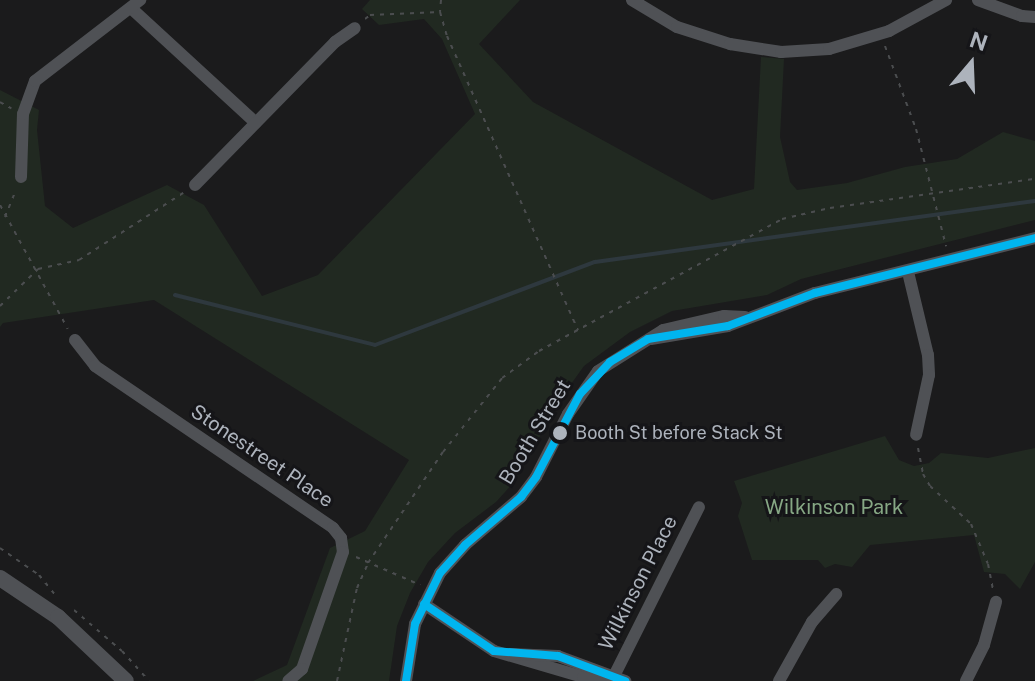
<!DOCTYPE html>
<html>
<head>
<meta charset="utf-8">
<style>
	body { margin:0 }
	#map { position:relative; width:1035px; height:681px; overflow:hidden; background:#1b1b1c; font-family:"Public Sans",sans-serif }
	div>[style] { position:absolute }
	.green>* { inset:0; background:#212921 }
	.stream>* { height:4px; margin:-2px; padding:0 2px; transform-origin:2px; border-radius:2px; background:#2e383e }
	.path>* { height:2px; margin-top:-1px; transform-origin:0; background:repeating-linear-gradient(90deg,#4b4d4f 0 4px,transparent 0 10px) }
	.minor>* { height:12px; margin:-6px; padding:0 6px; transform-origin:6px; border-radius:6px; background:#4f5155 }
	.tertiary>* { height:16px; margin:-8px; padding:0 8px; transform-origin:8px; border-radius:8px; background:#4f5155 }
	.bus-1>* { height:8px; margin:-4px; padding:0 4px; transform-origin:4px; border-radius:4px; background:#00b5ef }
	.dots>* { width:22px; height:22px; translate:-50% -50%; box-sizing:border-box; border:4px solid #151518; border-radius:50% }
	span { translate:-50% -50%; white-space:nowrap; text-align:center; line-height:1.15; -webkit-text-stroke:6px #151518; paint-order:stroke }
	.bus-label { font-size:18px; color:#adb3bc }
	.left { translate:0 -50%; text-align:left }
	.street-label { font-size:20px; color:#adb3bc }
	.park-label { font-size:20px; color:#86a784 }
	.north { position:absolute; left:931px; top:24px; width:80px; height:80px; -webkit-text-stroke:6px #151518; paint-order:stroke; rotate:19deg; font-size:22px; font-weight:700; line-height:32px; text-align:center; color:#adb3bc }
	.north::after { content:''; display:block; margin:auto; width:28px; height:36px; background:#adb3bc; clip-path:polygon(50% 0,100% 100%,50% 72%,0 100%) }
</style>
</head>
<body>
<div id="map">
	<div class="green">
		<div style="clip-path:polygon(370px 0,520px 0,479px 44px,533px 102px,712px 200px,754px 189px,761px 57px,784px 59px,780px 137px,790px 182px,797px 190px,847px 183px,905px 167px,957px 159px,1003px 132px,1035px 141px,1035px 220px,801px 279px,767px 295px,672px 311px,630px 332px,584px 366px,561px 398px,515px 481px,496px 502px,455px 533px,428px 562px,410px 593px,397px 626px,389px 681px,253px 681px,287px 665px,330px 548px,365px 531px,409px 460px,154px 300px,3px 323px,0 327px,0 90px,39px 110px,37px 130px,45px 206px,73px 228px,167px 185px,204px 205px,262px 296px,318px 275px,475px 114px,442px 39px,424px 19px,379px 25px,362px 9px)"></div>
		<div style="clip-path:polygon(885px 436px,899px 460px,914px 466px,929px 463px,941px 453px,988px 458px,1035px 448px,1035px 562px,1020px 589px,1005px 574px,984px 572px,974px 535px,870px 545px,852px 567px,835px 564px,825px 568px,818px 560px,752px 560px,738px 516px,742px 503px,734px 481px)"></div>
	</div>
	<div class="stream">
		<div style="left:175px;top:295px;width:206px;rotate:14deg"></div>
		<div style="left:375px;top:345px;width:235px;rotate:-20.7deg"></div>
		<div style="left:595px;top:262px;width:444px;rotate:-7.9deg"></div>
	</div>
	<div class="path">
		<div style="left:441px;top:0;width:12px;rotate:95deg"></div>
		<div style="left:440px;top:12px;width:25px;rotate:74deg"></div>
		<div style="left:447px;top:36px;width:322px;rotate:66deg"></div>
		<div style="left:365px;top:19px;width:6px;rotate:-39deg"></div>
		<div style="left:370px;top:15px;width:70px;rotate:-2.5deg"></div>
		<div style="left:885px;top:46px;width:89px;rotate:69.5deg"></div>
		<div style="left:916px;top:129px;width:121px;rotate:75.6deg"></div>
		<div style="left:0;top:102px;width:13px;rotate:29deg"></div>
		<div style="left:0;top:205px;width:141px;rotate:61.3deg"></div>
		<div style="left:5px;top:217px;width:29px;rotate:-68deg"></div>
		<div style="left:0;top:306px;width:53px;rotate:-44.2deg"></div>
		<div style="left:38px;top:269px;width:42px;rotate:-12.4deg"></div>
		<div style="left:79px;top:260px;width:124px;rotate:-32.8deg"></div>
		<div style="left:918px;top:448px;width:26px;rotate:79deg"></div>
		<div style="left:923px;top:474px;width:14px;rotate:60deg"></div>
		<div style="left:930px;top:486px;width:56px;rotate:42.8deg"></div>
		<div style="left:971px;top:524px;width:43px;rotate:67deg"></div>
		<div style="left:988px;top:564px;width:25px;rotate:79deg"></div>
		<div style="left:0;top:548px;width:47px;rotate:34.7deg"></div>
		<div style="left:39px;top:575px;width:27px;rotate:51deg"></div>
		<div style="left:356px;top:557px;width:70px;rotate:23.6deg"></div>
		<div style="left:74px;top:610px;width:63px;rotate:40.5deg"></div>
		<div style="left:122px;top:651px;width:40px;rotate:48deg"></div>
		<div style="left:337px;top:681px;width:95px;rotate:-77.9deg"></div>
		<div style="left:357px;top:588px;width:27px;rotate:-66deg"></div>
		<div style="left:368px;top:563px;width:134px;rotate:-56deg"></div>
		<div style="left:443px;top:452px;width:95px;rotate:-51.4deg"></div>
		<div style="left:502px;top:378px;width:46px;rotate:-36.1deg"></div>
		<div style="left:539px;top:351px;width:277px;rotate:-28.5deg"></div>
		<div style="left:782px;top:219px;width:49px;rotate:-12.9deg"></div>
		<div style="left:830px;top:208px;width:207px;rotate:-8.1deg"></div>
	</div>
	<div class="minor">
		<div style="left:632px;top:0;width:52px;rotate:31deg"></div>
		<div style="left:677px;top:27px;width:56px;rotate:17.8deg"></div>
		<div style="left:730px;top:44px;width:52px;rotate:8.9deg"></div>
		<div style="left:781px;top:52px;width:48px;rotate:-3.6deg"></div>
		<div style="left:829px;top:49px;width:63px;rotate:-16.7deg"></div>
		<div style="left:889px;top:31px;width:65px;rotate:-28.5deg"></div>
		<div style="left:978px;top:0;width:47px;rotate:20deg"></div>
		<div style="left:1022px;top:16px;width:13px;rotate:4deg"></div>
		<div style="left:132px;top:9px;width:168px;rotate:42.6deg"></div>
		<div style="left:21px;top:177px;width:63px;rotate:-88.2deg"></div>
		<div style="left:23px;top:114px;width:35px;rotate:-70deg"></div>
		<div style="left:35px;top:81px;width:133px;rotate:-37.6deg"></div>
		<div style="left:195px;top:185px;width:200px;rotate:-45.6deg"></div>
		<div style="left:335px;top:42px;width:24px;rotate:-35deg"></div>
		<div style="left:908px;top:272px;width:85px;rotate:76.5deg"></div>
		<div style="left:928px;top:355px;width:20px;rotate:87deg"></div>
		<div style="left:929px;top:375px;width:61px;rotate:102.2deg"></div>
		<div style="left:651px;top:339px;width:78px;rotate:-9.6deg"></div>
		<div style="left:728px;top:326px;width:93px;rotate:-20.8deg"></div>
		<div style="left:815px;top:293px;width:227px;rotate:-14deg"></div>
		<div style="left:75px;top:340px;width:33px;rotate:52deg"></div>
		<div style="left:95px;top:366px;width:288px;rotate:34.2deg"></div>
		<div style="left:333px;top:528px;width:13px;rotate:51deg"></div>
		<div style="left:341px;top:538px;width:14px;rotate:82deg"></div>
		<div style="left:343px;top:552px;width:124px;rotate:109.3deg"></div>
		<div style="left:302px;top:669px;width:18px;rotate:139deg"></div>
		<div style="left:424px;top:604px;width:84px;rotate:33.9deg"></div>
		<div style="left:494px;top:651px;width:93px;rotate:16.3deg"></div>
		<div style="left:583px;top:677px;width:31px;rotate:-2deg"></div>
		<div style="left:510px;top:654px;width:48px;rotate:2.4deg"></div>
		<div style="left:558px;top:656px;width:72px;rotate:20.5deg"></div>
		<div style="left:614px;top:676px;width:189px;rotate:-63.3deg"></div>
		<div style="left:406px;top:681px;width:58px;rotate:-81deg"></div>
		<div style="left:415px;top:624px;width:57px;rotate:-63.9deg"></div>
		<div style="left:440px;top:573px;width:38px;rotate:-48deg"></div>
		<div style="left:465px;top:545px;width:74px;rotate:-40.6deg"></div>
		<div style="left:521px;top:497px;width:25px;rotate:-53deg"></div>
		<div style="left:536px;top:477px;width:71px;rotate:-63.1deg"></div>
		<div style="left:568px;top:414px;width:52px;rotate:-55.1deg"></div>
		<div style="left:598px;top:371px;width:77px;rotate:-32.2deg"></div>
		<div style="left:663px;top:330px;width:63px;rotate:-12.9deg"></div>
		<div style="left:724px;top:316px;width:21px;rotate:3deg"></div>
		<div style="left:779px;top:681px;width:68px;rotate:-60.8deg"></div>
		<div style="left:812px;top:622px;width:37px;rotate:-49deg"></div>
		<div style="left:966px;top:681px;width:40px;rotate:-63.4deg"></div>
		<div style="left:984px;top:645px;width:45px;rotate:-74.4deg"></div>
	</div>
	<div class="tertiary">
		<div style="left:0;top:578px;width:70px;rotate:33.9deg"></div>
		<div style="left:58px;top:617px;width:93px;rotate:43.3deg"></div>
	</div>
	<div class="bus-1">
		<div style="left:424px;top:604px;width:84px;rotate:33.9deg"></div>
		<div style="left:494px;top:651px;width:64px;rotate:4.5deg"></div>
		<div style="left:558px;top:656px;width:72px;rotate:20.5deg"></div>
		<div style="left:406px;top:681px;width:58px;rotate:-81deg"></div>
		<div style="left:415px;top:624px;width:57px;rotate:-63.9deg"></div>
		<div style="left:440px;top:573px;width:38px;rotate:-48deg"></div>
		<div style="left:465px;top:545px;width:74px;rotate:-40.6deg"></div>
		<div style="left:521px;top:497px;width:25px;rotate:-53deg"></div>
		<div style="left:536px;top:477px;width:94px;rotate:-62.1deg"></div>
		<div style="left:580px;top:394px;width:44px;rotate:-46.8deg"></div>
		<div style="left:610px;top:362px;width:44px;rotate:-31.2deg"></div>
		<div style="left:648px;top:339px;width:81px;rotate:-9.2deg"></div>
		<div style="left:728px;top:326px;width:93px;rotate:-20.8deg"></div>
		<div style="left:815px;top:293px;width:227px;rotate:-14deg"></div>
	</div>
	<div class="dots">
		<div style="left:560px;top:433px;background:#adb3bc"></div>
	</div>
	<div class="bus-label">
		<span class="left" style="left:575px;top:433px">Booth St before Stack St</span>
	</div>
	<div class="street-label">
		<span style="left:535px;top:432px;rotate:-59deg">Booth Street</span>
		<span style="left:262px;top:456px;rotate:34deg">Stonestreet Place</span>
		<span style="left:638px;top:583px;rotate:-63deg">Wilkinson Place</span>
	</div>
	<div class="park-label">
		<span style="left:834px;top:507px">Wilkinson Park</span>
	</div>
	<div class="north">N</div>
</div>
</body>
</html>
